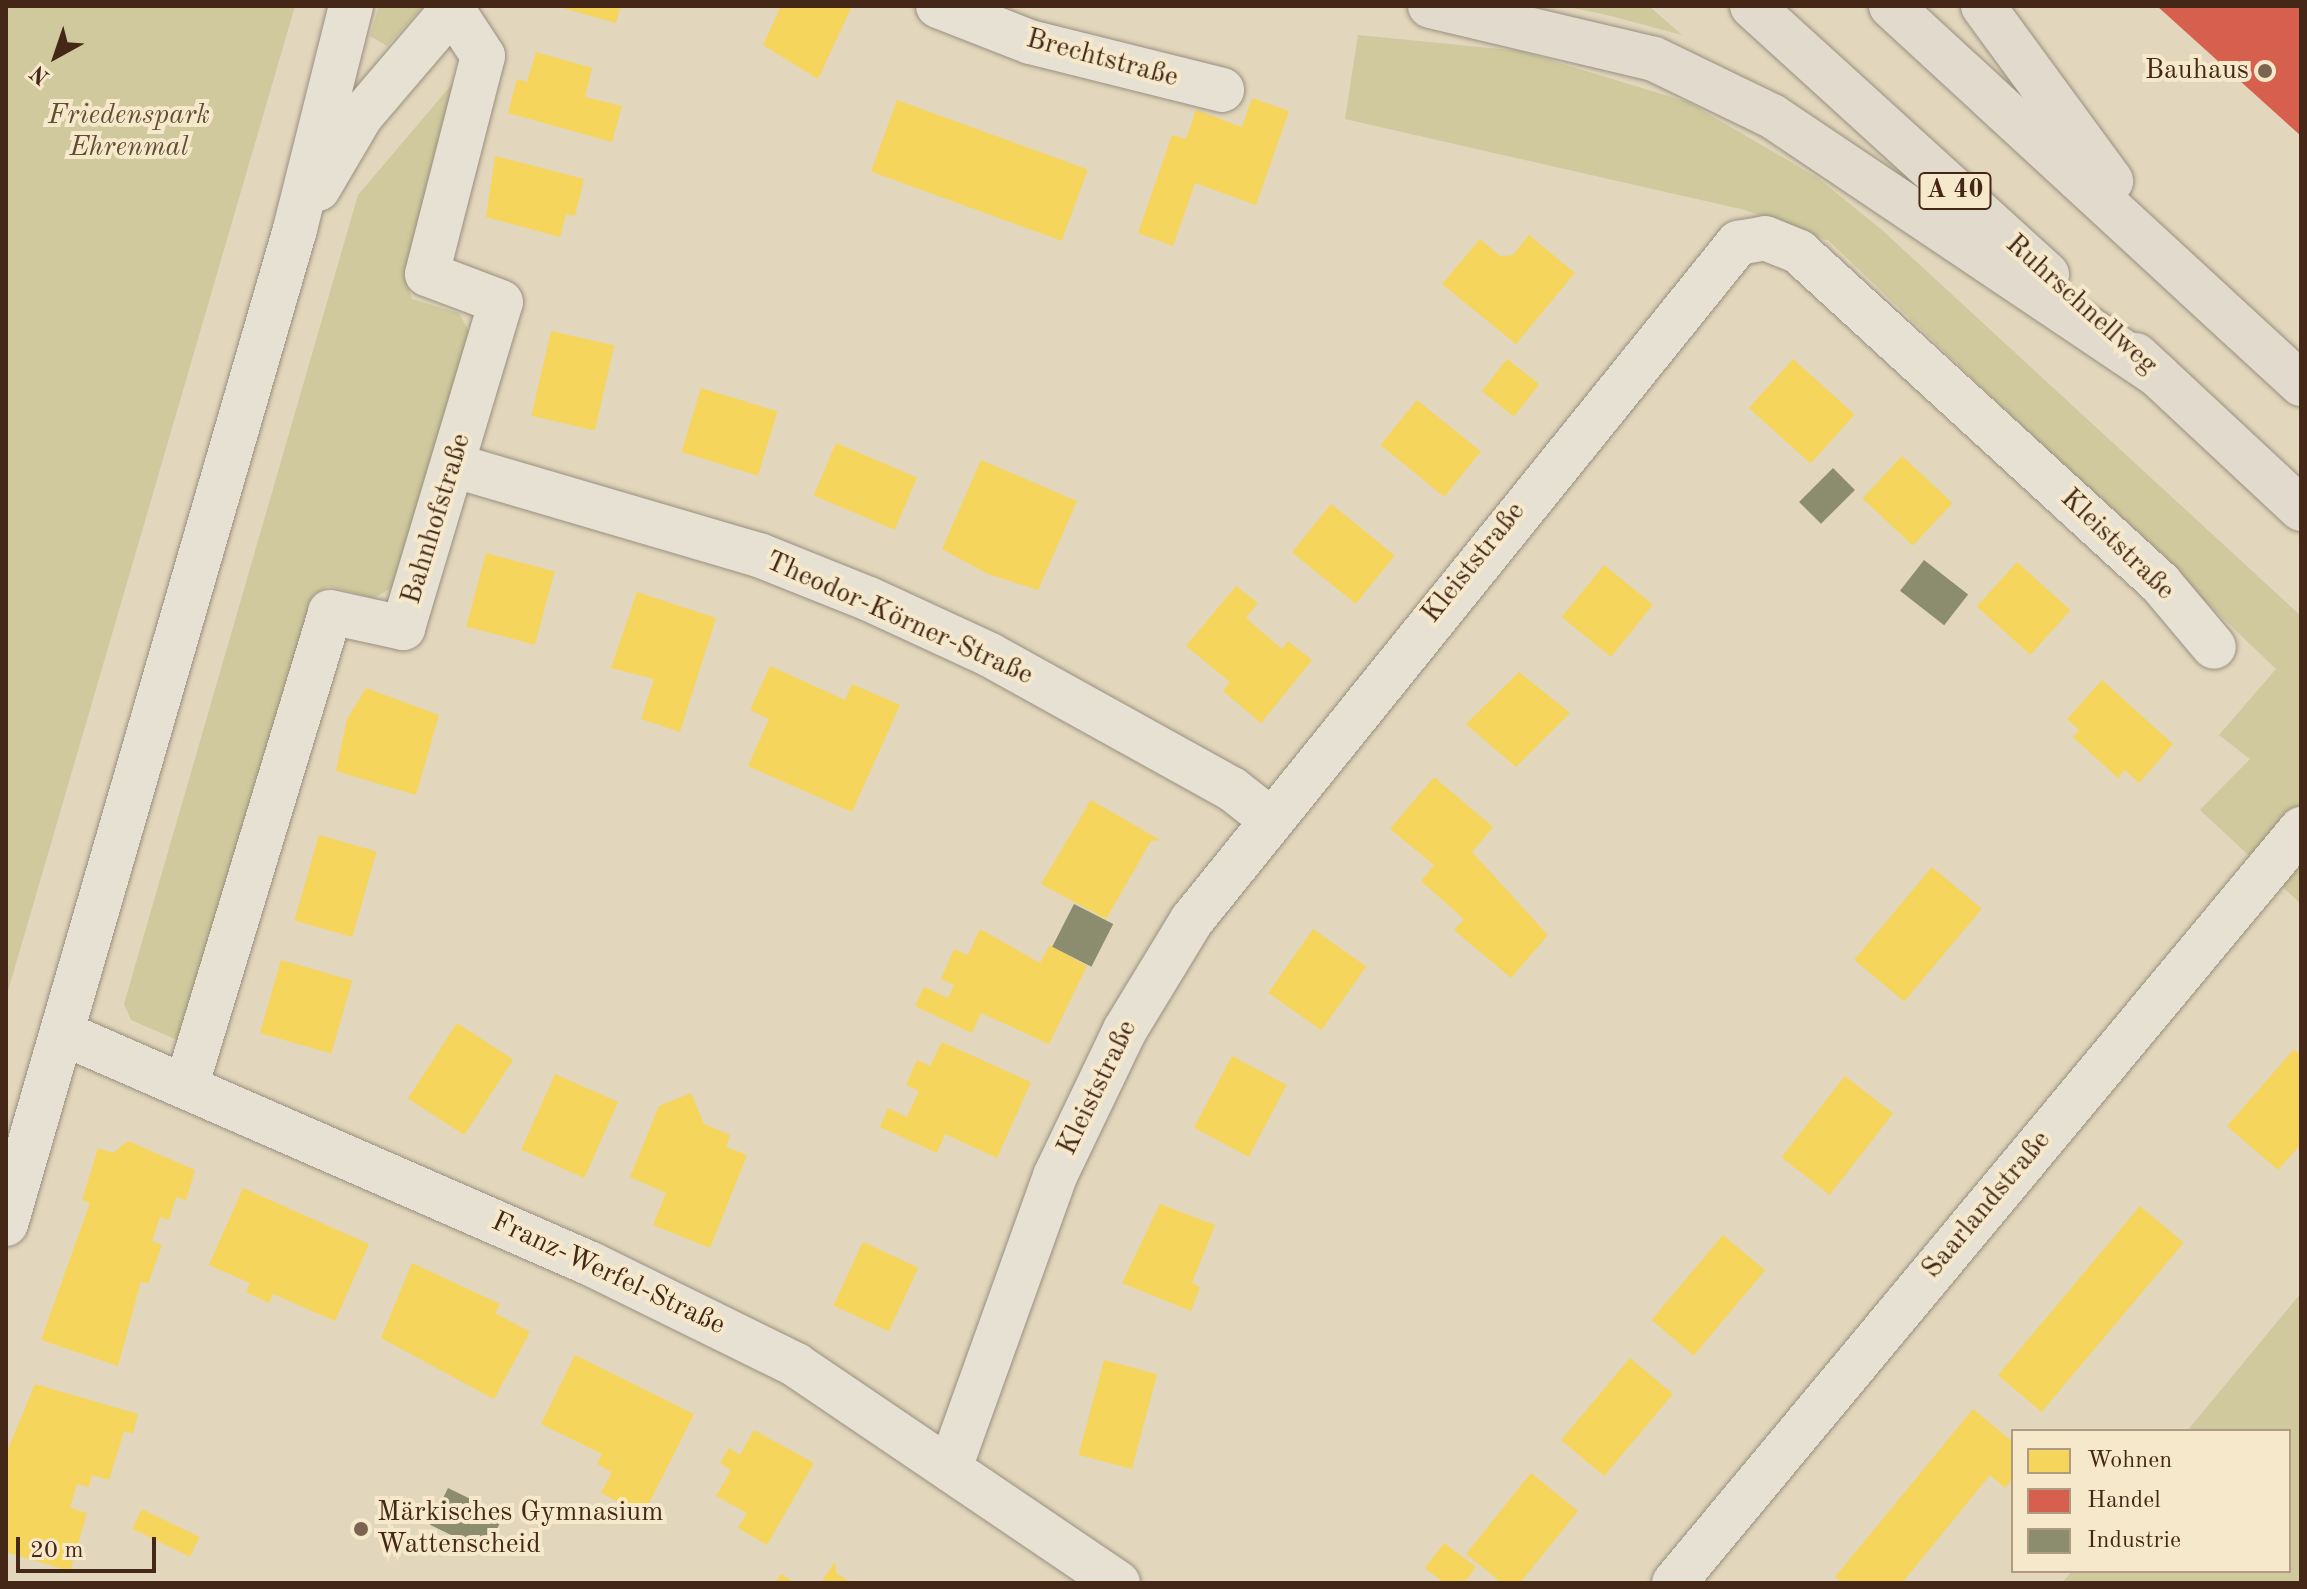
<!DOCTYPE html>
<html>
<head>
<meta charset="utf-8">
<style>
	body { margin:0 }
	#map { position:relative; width:2307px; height:1589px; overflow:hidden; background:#e2d6bc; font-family:"Old Standard TT",serif }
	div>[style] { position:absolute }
	.green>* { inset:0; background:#d0c99e }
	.homes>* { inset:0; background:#f6d55c; transform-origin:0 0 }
	.shops>* { inset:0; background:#d6604d }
	.industry>* { inset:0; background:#8c8c6e; transform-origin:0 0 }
	.roads { filter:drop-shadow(0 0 2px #998f7f) drop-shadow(0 0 2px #998f7f) }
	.minor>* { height:44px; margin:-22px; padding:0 22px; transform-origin:22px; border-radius:22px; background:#e7e1d4 }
	.tertiary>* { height:44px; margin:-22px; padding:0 22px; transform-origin:22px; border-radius:22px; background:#e7e1d4 }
	.motorway>* { height:44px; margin:-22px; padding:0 22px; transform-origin:22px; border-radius:22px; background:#e2dbcd }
	.dots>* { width:22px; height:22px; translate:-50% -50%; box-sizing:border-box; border:4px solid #f6e8ca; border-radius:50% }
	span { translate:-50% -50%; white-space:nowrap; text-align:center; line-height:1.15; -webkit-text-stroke:8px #f6e8ca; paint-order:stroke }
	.shield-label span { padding:2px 6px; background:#f6e8ca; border:2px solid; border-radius:6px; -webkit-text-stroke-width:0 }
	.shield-label { font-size:26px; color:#442716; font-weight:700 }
	.street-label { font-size:28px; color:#442716 }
	.poi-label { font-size:28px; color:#442716 }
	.right { translate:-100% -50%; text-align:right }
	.left { translate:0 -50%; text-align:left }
	.park-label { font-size:28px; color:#634d32; font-style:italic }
	.frame { position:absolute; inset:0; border:8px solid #442716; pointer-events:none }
	.legend { position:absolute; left:2011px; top:1429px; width:280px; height:144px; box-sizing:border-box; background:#f6e8ca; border:2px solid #af9b82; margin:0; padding:10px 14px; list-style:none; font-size:24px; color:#442716 }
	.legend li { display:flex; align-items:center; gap:16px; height:40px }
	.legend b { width:40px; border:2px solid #af9b82 }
	.north { position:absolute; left:16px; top:16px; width:80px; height:80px; -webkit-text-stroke:6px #f6e8ca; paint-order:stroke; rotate:220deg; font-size:22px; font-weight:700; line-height:32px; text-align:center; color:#442716 }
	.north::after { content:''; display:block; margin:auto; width:28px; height:36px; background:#442716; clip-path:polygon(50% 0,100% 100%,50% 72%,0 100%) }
	.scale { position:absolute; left:16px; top:1537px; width:140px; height:36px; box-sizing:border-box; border:4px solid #442716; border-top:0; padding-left:10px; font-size:24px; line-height:28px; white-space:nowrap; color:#442716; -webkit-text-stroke:6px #f6e8ca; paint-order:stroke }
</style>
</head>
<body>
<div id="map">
	<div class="green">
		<div style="clip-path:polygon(6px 6px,295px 6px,6px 998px)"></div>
		<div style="clip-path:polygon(379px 6px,423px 6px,387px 46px,370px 36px)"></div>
		<div style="clip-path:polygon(1563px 6px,1649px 6px,1682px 35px,1603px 14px)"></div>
		<div style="clip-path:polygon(1358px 35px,1520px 51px,1688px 102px,1818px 178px,1882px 230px,2301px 616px,2301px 904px,2200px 810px,2250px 759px,2219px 735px,2276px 669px,1829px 241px,1745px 210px,1345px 119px)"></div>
		<div style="clip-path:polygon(459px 76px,404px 275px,412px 299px,459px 313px,472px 337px,401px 582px,374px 598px,328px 586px,313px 595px,182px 1042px,131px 1020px,124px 1004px,358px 195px)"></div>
		<div style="clip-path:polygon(2301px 1293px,2301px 1583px,2062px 1583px,2072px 1571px,2289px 1571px,2289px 1431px,2187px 1431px)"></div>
	</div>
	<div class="homes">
		<div style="clip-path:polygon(556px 6px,621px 6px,616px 23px)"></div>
		<div style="clip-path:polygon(781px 6px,852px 6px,818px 79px,763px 45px)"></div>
		<div style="clip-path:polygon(536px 52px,592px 68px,585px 97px,622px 106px,612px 142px,508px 113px,517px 79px,527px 82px)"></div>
		<div style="clip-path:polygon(1252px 98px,1289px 111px,1256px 205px,1195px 183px,1173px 246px,1138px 233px,1172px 135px,1186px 139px,1196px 110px,1242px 127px)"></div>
		<div style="left:897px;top:100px;width:203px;height:76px;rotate:20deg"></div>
		<div style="clip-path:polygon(495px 156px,584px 179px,575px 216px,566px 214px,560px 237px,486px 217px)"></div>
		<div style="clip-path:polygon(1529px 235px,1575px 273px,1516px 344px,1442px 284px,1480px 239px,1500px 256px,1513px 255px)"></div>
		<div style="left:551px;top:331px;width:65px;height:87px;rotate:13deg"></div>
		<div style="left:1507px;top:359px;width:41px;height:41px;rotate:38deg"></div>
		<div style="left:1793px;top:359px;width:83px;height:66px;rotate:42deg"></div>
		<div style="left:701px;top:388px;width:80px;height:67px;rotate:17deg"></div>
		<div style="left:1417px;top:400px;width:82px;height:58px;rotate:39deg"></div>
		<div style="left:836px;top:443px;width:88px;height:57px;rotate:23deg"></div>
		<div style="left:1902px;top:456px;width:69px;height:58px;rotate:43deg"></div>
		<div style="clip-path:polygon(981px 460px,1077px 501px,1038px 590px,988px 574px,942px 549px)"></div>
		<div style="left:1331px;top:504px;width:82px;height:62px;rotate:39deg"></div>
		<div style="left:486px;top:553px;width:71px;height:76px;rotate:15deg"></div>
		<div style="left:2017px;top:562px;width:72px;height:60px;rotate:42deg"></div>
		<div style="left:1604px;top:565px;width:63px;height:67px;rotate:39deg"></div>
		<div style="clip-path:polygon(1236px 586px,1258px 603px,1246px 618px,1282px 649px,1288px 641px,1312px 660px,1261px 723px,1223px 691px,1230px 682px,1186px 646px)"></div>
		<div style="clip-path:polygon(637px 592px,716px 618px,680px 732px,641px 719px,654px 679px,611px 668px)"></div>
		<div style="clip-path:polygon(770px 666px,845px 700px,852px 684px,900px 705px,852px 812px,748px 766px,769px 719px,750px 710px)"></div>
		<div style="clip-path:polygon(1519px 672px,1570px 713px,1516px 767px,1466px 724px)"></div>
		<div style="clip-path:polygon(2102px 680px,2173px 744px,2139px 783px,2125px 770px,2118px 778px,2073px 737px,2079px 730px,2067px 719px)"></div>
		<div style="clip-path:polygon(366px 688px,439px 715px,416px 795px,336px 771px,347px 719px)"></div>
		<div style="clip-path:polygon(1434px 777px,1493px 827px,1472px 852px,1548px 935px,1511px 978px,1454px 930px,1464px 919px,1421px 881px,1434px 865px,1390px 829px)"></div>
		<div style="clip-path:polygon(1091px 800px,1160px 840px,1151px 841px,1106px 919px,1041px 884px)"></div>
		<div style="left:319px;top:835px;width:60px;height:89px;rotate:16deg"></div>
		<div style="left:1932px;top:867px;width:65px;height:121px;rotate:40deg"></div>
		<div style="clip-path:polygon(980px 929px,1040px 963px,1050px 945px,1087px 966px,1049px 1044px,981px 1013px,972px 1033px,915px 1006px,924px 987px,948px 998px,954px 985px,941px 979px,954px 949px,968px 955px)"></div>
		<div style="left:1313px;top:929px;width:65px;height:78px;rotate:35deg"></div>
		<div style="left:281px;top:960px;width:74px;height:76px;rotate:16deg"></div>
		<div style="left:457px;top:1023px;width:67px;height:90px;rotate:33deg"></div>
		<div style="clip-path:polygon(942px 1042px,1031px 1082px,997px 1158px,945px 1134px,937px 1153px,880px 1127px,888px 1108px,907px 1117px,919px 1091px,906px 1085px,917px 1060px,930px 1066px)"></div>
		<div style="clip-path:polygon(2294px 1049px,2301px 1056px,2301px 1144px,2278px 1170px,2227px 1126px)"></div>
		<div style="left:1232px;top:1056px;width:62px;height:81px;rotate:28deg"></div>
		<div style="left:555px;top:1074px;width:69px;height:83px;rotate:24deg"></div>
		<div style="left:1845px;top:1076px;width:61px;height:103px;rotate:38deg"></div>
		<div style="clip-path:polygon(691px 1093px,704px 1124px,730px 1135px,726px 1147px,747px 1155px,710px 1248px,653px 1225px,666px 1193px,630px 1177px,659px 1106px)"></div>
		<div style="clip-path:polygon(128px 1141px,195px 1170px,186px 1200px,176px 1197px,169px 1220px,160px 1217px,152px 1241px,162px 1245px,148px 1284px,141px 1281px,118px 1366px,41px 1340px,90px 1203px,82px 1200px,98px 1148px,113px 1153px)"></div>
		<div style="clip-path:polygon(243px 1188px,369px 1244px,335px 1321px,273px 1294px,269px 1303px,246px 1292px,250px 1283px,209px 1265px)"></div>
		<div style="clip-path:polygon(1160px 1204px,1215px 1225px,1192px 1283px,1200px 1287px,1191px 1311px,1122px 1283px)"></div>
		<div style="left:2140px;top:1206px;width:57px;height:221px;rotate:40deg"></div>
		<div style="left:1723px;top:1235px;width:55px;height:111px;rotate:40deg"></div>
		<div style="left:863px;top:1242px;width:61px;height:70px;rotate:25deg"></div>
		<div style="clip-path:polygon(412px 1263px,500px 1304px,495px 1313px,530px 1332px,494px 1399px,381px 1338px)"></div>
		<div style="clip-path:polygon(575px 1355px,694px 1414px,643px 1515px,601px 1493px,612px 1472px,597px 1464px,602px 1454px,541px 1424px)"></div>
		<div style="left:1630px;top:1358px;width:56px;height:107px;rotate:40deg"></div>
		<div style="left:1104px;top:1360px;width:55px;height:98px;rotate:15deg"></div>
		<div style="clip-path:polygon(35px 1384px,138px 1414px,133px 1434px,124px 1431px,109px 1480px,92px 1475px,89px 1487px,77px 1484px,70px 1508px,87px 1513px,70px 1571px,6px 1552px,6px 1454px)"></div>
		<div style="clip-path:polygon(1973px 1409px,2013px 1442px,2013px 1479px,2005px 1488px,1990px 1475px,1902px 1583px,1843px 1583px,1835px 1577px)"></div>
		<div style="clip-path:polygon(754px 1430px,814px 1463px,767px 1545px,738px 1528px,747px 1513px,716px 1496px,731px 1470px,720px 1463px,729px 1448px,740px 1455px)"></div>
		<div style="clip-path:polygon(1531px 1473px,1578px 1511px,1520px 1583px,1502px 1583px,1466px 1554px)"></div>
		<div style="left:142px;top:1509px;width:64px;height:22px;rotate:26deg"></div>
		<div style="clip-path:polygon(1444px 1543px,1476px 1567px,1464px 1583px,1444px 1583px,1425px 1568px)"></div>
		<div style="clip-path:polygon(835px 1561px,836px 1573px,852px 1583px,821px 1583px)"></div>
		<div style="clip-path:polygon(781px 1574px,795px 1583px,775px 1583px)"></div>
	</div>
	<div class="shops">
		<div style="clip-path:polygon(2157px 6px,2301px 6px,2301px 136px)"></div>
	</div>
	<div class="industry">
		<div style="left:1833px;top:468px;width:31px;height:48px;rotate:45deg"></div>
		<div style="left:1924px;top:560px;width:56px;height:39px;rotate:38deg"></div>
		<div style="left:1074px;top:904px;width:44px;height:48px;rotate:27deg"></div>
		<div style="left:448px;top:1488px;width:62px;height:41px;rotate:26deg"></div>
	</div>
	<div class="roads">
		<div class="minor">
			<div style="left:938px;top:6px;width:99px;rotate:21.4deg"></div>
			<div style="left:1030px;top:42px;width:198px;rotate:14deg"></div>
			<div style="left:456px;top:466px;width:316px;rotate:16.4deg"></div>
			<div style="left:759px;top:555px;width:118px;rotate:21.8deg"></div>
			<div style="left:869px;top:599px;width:133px;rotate:24.8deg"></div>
			<div style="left:990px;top:655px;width:277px;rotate:29deg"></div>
			<div style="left:1232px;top:789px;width:47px;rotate:38.1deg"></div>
			<div style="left:62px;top:1033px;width:577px;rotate:23.59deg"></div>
			<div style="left:591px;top:1264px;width:229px;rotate:26.2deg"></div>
			<div style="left:796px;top:1365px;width:389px;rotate:34.1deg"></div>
			<div style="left:187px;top:1084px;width:493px;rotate:-73.1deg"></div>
			<div style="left:330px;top:612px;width:75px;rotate:12.4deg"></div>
			<div style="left:403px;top:628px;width:340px;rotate:-73.3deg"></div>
			<div style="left:501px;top:302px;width:79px;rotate:-159.3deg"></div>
			<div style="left:427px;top:274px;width:225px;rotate:-75.6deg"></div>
			<div style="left:483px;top:56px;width:55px;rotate:-123.1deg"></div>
			<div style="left:951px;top:1465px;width:307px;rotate:-70.2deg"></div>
			<div style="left:1055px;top:1176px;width:162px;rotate:-64.4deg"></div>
			<div style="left:1125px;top:1030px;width:129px;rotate:-58.7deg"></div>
			<div style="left:1192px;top:920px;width:870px;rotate:-51.11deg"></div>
			<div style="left:1738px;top:243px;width:27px;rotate:-10deg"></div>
			<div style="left:1765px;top:238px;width:37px;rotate:22deg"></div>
			<div style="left:1799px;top:252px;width:491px;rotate:42.5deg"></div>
			<div style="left:2161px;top:584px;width:82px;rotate:49.9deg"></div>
			<div style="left:1674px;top:1583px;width:981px;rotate:-50.25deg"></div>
		</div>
		<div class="tertiary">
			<div style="left:318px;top:189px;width:85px;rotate:-59.5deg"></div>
			<div style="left:361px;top:116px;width:145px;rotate:-49.5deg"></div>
			<div style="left:6px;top:1224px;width:1036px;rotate:-73.8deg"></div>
			<div style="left:295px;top:229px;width:230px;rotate:-75.9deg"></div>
		</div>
		<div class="motorway">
			<div style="left:1430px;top:6px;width:230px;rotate:13.3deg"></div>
			<div style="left:1654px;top:59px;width:131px;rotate:25.8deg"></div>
			<div style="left:1772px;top:116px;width:465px;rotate:33.9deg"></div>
			<div style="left:1752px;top:6px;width:399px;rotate:42.3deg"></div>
			<div style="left:1891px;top:6px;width:558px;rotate:42.67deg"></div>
			<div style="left:1983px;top:6px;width:217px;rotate:53.8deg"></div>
			<div style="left:2136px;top:355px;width:226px;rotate:43deg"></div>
		</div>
	</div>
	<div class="dots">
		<div style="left:2265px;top:71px;background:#7b6450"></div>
		<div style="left:361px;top:1529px;background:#7b6450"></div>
	</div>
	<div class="shield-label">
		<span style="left:1955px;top:191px">A 40</span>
	</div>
	<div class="street-label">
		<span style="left:1102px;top:59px;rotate:15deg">Brechtstraße</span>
		<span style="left:2081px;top:305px;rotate:42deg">Ruhrschnellweg</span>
		<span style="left:437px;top:519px;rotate:-73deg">Bahnhofstraße</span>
		<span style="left:2117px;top:545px;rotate:44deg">Kleiststraße</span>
		<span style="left:1474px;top:563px;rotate:-51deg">Kleiststraße</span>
		<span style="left:899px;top:619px;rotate:24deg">Theodor-Körner-Straße</span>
		<span style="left:1098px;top:1088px;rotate:-64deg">Kleiststraße</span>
		<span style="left:1987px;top:1205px;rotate:-50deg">Saarlandstraße</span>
		<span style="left:608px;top:1274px;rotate:25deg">Franz-Werfel-Straße</span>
	</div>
	<div class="poi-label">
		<span class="right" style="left:2249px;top:71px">Bauhaus</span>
		<span class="left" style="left:377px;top:1529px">Märkisches Gymnasium<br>Wattenscheid</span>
	</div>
	<div class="park-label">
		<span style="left:129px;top:132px">Friedenspark<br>Ehrenmal</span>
	</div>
	<div class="frame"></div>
	<ul class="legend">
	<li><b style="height:22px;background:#f6d55c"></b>Wohnen</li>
	<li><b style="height:22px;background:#d6604d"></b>Handel</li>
	<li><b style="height:22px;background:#8c8c6e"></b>Industrie</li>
	</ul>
	<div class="north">N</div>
	<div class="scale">20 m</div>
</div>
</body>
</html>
